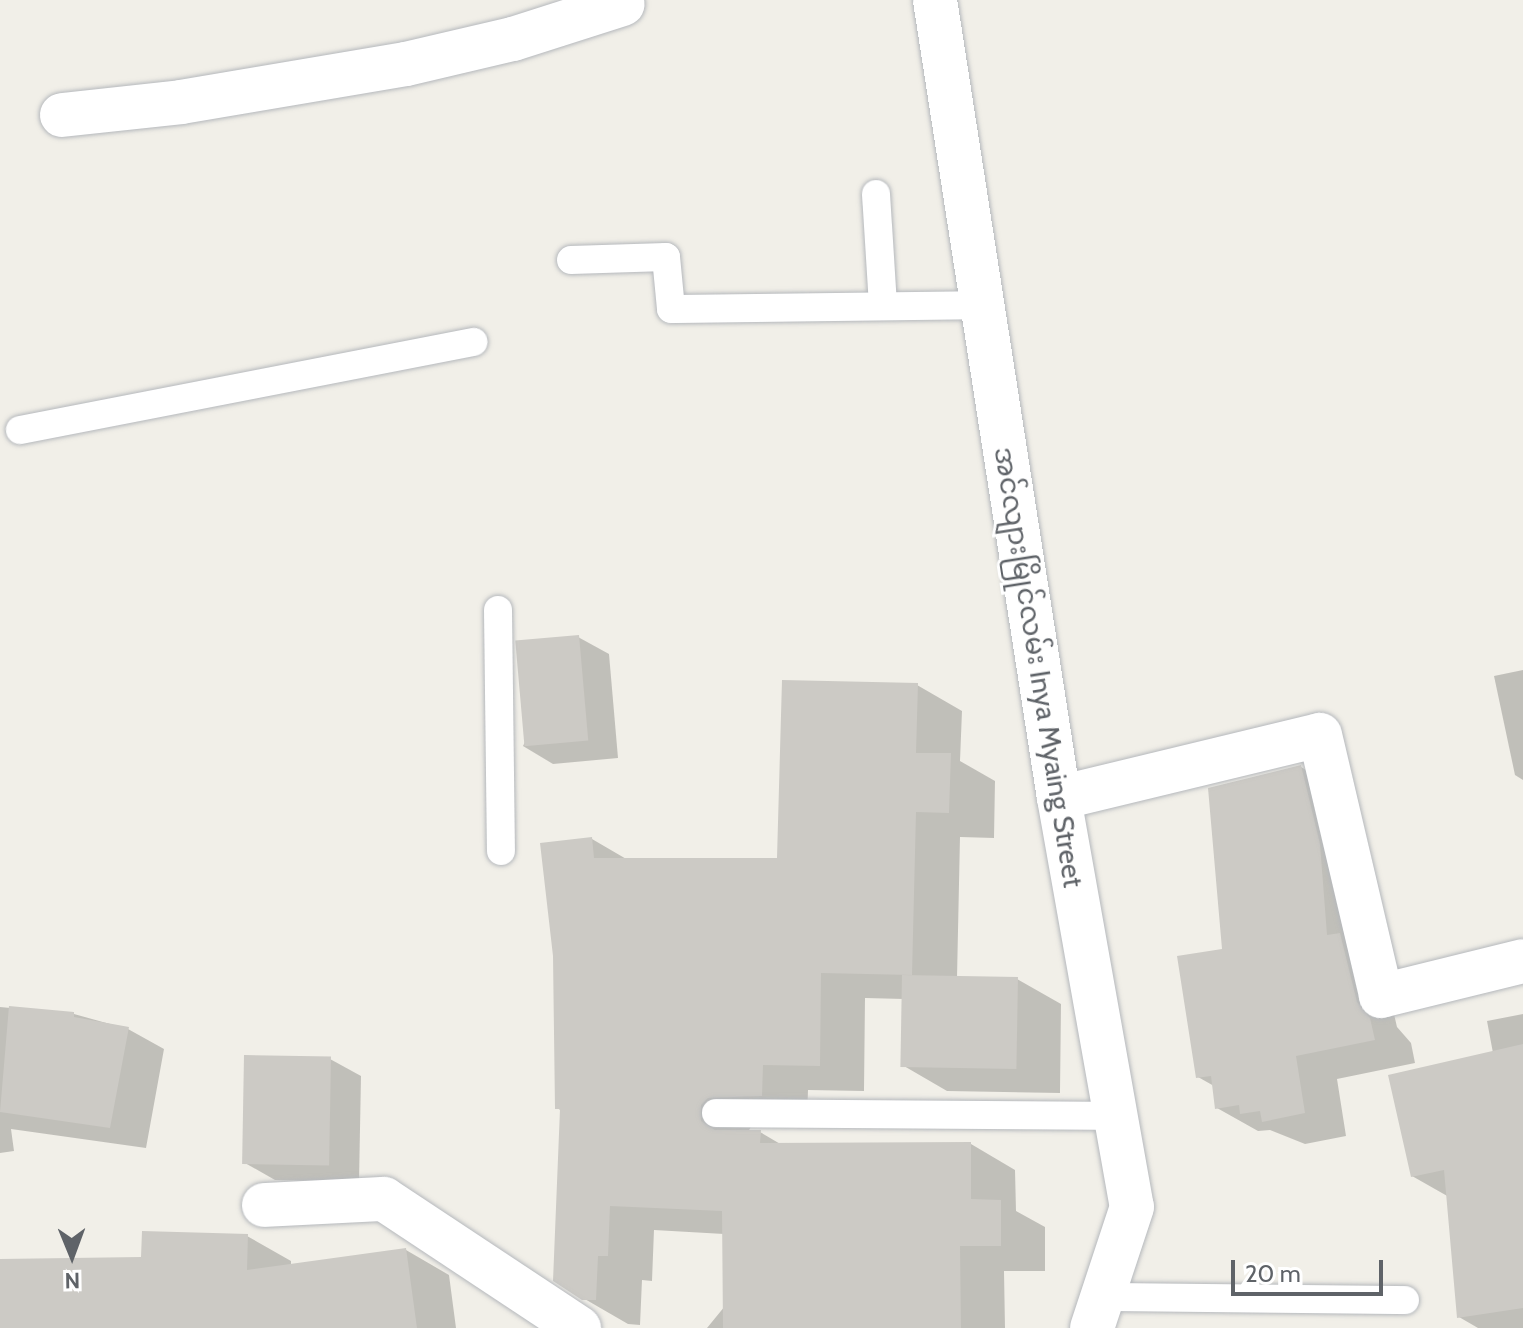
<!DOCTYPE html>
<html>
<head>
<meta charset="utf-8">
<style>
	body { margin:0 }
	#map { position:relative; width:1523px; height:1328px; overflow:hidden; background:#f1efe8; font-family:Cabin,"Noto Sans Myanmar",sans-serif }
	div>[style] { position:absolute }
	.shadow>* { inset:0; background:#0003 }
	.building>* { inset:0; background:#cccac5; transform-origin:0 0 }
	.roads { filter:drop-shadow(0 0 2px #b5b8bc) drop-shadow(0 0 2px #b5b8bc) }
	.service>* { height:28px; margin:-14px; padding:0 14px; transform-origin:14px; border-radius:14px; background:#fff }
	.minor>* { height:44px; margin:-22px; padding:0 22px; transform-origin:22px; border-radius:22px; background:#fff }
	span { translate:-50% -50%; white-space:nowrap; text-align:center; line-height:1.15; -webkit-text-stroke:6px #fff; paint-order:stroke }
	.street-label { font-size:28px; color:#5f6368 }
	.north { position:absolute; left:32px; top:1216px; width:80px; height:80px; -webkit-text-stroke:6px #fff; paint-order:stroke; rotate:179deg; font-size:22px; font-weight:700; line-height:32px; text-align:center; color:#5f6368 }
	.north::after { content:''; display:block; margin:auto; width:28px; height:36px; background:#5f6368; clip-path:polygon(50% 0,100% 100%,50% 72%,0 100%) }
	.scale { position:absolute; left:1231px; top:1260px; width:152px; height:36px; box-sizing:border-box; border:4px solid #5f6368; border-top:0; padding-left:10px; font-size:24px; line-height:28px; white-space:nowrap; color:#5f6368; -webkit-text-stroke:6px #fff; paint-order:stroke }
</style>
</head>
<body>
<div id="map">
	<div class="shadow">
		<div style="clip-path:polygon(578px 637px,609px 654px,618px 758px,553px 764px,523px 746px)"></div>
		<div style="clip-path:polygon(1523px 670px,1523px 780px,1515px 775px,1494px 676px)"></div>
		<div style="clip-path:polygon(917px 685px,962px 711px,960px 761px,995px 781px,994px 838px,960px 837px,957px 978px,1017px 979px,1061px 1004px,1060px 1093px,947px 1091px,904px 1066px,904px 999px,865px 998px,864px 1091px,808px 1090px,807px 1121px,753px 1123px,748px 1132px,760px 1132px,782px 1145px,971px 1144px,1015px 1170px,1016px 1211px,1045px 1227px,1045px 1271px,1004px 1271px,1005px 1328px,707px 1328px,725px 1306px,724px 1234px,654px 1230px,652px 1281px,642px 1280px,640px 1325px,628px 1324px,583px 1298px,562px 1111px,557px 1108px,592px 839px,628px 860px,779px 860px)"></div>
		<div style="clip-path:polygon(1301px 767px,1342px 791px,1397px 1027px,1411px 1043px,1415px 1063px,1337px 1079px,1346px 1136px,1305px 1144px,1270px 1130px,1258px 1131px,1217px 1108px,1214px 1086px,1198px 1077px,1224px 951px)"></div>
		<div style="clip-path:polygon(0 1007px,74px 1014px,128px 1029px,164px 1049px,146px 1148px,11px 1129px,14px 1151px,0 1153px)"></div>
		<div style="clip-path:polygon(1523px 1014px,1523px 1328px,1478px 1328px,1459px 1317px,1449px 1197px,1412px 1176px,1493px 1053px,1487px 1021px)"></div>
		<div style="clip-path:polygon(330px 1059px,361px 1076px,359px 1182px,275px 1180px,245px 1163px)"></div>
		<div style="clip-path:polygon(247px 1236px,291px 1261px,291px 1266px,406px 1250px,449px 1275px,456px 1328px,0 1328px,0 1261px,143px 1259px)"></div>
	</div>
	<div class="building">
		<div style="left:579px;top:635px;width:106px;height:64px;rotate:85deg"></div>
		<div style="clip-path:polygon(782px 680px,918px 683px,916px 753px,951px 753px,949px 813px,916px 812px,912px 975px,821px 973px,820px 1066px,763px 1065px,762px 1096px,708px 1098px,701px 1105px,701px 1121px,715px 1130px,761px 1130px,760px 1143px,971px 1142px,971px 1199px,1001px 1200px,1001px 1246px,960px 1246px,961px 1328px,723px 1328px,722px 1211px,610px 1206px,608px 1256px,598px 1256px,596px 1300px,582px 1300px,553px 1281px,560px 1109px,555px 1109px,553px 956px,540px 843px,592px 837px,594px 858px,777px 858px)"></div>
		<div style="clip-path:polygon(1301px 765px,1320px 844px,1327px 935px,1340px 933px,1357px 1002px,1370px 1018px,1375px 1040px,1296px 1056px,1305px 1113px,1262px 1122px,1260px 1111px,1240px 1114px,1239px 1105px,1215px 1109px,1211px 1076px,1196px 1078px,1177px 956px,1222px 949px,1208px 788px)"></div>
		<div style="left:902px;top:975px;width:116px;height:92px;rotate:1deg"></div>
		<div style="clip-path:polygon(9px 1006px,74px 1012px,74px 1017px,129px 1027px,110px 1128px,0 1112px)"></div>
		<div style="clip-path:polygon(1523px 1044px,1523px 1308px,1457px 1318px,1444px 1170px,1411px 1177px,1388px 1075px)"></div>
		<div style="left:244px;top:1055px;width:87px;height:109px;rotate:1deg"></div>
		<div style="clip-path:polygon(142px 1231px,248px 1234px,247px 1270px,406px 1248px,417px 1328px,0 1328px,0 1259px,141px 1257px)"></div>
	</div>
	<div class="roads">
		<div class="service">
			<div style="left:876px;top:194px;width:112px;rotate:86.4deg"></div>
			<div style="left:571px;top:260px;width:95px;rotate:-1.8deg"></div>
			<div style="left:666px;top:257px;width:52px;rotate:84.5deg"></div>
			<div style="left:671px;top:309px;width:309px;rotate:-0.7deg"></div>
			<div style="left:20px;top:430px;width:462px;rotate:-11deg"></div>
			<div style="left:498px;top:610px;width:241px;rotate:89.3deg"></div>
			<div style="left:716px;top:1113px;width:399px;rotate:0.4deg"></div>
			<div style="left:1102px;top:1297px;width:303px;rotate:0.6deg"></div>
		</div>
		<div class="minor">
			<div style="left:935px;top:0;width:808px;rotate:81.17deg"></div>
			<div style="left:1059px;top:798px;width:415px;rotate:79.9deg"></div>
			<div style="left:1132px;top:1207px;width:127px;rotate:108.3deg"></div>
			<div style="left:62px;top:115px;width:120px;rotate:-6.2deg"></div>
			<div style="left:181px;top:102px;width:228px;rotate:-9.6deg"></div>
			<div style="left:406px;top:64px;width:110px;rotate:-13.2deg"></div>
			<div style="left:513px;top:39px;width:115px;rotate:-17.7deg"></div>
			<div style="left:1059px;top:798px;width:268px;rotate:-13.6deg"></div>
			<div style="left:1320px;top:735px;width:268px;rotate:76.8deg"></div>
			<div style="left:1381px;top:996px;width:146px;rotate:-13.8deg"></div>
			<div style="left:264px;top:1205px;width:120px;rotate:-2.9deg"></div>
			<div style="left:384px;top:1199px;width:234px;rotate:33.5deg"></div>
		</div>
	</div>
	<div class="street-label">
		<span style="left:1039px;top:667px;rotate:81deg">အင်လျားမြိုင်လမ်း Inya Myaing Street</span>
	</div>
	<div class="north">N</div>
	<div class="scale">20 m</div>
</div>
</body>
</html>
